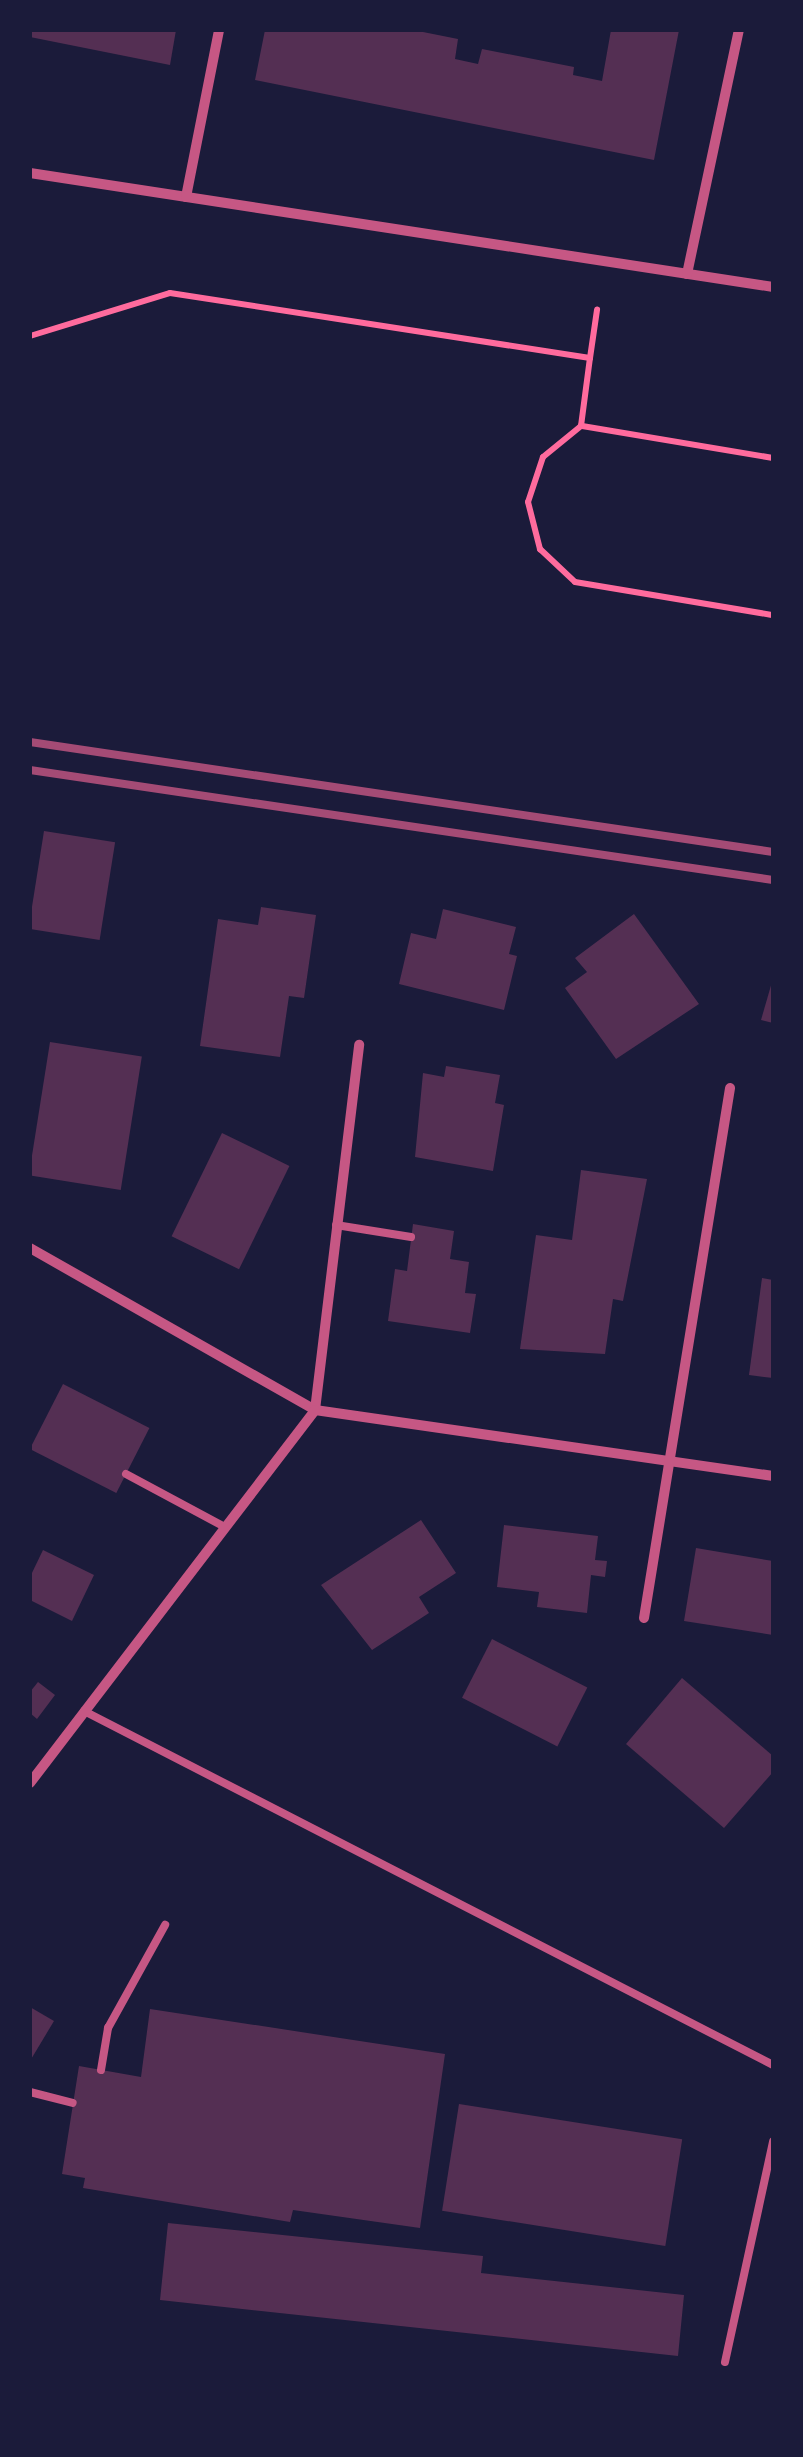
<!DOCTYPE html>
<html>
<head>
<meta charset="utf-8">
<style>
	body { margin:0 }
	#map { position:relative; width:803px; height:2457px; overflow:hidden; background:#1b1b3a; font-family:Karla,sans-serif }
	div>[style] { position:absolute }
	.building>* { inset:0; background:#542f53; transform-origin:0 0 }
	.path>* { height:6px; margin:-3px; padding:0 3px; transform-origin:3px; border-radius:3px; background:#ff6b9d }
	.service>* { height:8px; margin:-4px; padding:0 4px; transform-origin:4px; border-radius:4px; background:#c65784 }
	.minor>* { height:10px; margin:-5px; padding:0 5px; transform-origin:5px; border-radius:5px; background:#c65784 }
	.rail>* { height:8px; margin:-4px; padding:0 4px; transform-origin:4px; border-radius:4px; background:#a44b75 }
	span { translate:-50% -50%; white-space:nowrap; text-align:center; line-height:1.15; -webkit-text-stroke:10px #1b1b3a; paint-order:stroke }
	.frame { position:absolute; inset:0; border:32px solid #1b1b3a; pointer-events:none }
</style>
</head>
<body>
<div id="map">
	<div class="building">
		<div style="clip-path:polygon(30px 30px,176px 30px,170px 65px,30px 37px)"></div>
		<div style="clip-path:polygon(265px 30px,413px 30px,458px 39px,455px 59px,478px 64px,482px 49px,574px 67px,573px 75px,602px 81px,611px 30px,679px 30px,654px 160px,255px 80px)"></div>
		<div style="left:44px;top:831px;width:72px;height:99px;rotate:9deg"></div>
		<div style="clip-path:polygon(261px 907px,316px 915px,304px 998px,289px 996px,280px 1057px,200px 1046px,218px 919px,258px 925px)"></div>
		<div style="clip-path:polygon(443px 909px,516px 927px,509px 954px,517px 956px,504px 1010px,399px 984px,411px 933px,436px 939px)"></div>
		<div style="clip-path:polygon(634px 914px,699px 1004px,616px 1059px,565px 988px,587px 972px,575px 958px)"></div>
		<div style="clip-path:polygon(772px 982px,773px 982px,773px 1023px,761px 1020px)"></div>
		<div style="left:50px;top:1042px;width:93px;height:135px;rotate:9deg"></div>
		<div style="clip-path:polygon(446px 1066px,500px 1075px,495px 1103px,504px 1105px,493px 1171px,415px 1157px,423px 1073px,444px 1077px)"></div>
		<div style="left:222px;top:1133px;width:75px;height:115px;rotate:26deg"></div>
		<div style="clip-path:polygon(581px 1170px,647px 1179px,623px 1301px,613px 1299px,605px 1354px,520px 1349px,536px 1235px,572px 1240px)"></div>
		<div style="clip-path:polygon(413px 1224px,454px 1231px,450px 1259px,469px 1262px,465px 1293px,476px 1294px,470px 1333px,388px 1321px,395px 1269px,407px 1271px)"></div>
		<div style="clip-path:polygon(762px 1278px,773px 1280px,773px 1378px,749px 1375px)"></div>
		<div style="left:63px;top:1384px;width:97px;height:73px;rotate:27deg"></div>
		<div style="clip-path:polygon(421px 1520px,456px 1573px,419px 1597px,429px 1613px,372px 1650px,321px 1585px)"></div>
		<div style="clip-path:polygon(504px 1525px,598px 1536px,595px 1560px,607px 1561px,605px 1577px,591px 1575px,587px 1613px,537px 1607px,539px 1592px,497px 1587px)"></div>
		<div style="clip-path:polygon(696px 1548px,773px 1561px,773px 1635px,684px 1621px)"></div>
		<div style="clip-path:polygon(43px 1550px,94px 1575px,72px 1621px,30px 1600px,30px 1577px)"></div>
		<div style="left:492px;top:1639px;width:107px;height:66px;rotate:27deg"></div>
		<div style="clip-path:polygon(682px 1678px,773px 1756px,773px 1772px,724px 1828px,626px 1744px)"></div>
		<div style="clip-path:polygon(38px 1682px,55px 1695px,37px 1719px,30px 1713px,30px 1692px)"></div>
		<div style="clip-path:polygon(30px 2007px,54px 2021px,30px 2061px)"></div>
		<div style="clip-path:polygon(150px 2009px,445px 2054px,420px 2228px,293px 2210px,290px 2222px,83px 2188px,85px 2178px,62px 2174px,79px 2066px,141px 2077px)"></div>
		<div style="left:459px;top:2104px;width:226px;height:108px;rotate:9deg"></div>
		<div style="clip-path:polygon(168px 2223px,483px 2256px,481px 2273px,684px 2295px,678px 2356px,160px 2300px)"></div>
	</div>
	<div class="path">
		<div style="left:30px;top:336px;width:146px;rotate:-17.1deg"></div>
		<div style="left:170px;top:293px;width:425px;rotate:8.8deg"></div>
		<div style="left:590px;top:358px;width:49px;rotate:-81.7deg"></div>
		<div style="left:581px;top:426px;width:69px;rotate:-82.5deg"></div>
		<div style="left:773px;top:458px;width:195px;rotate:-170.5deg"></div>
		<div style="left:581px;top:426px;width:49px;rotate:140.8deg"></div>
		<div style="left:543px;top:457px;width:47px;rotate:108.4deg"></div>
		<div style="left:528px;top:502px;width:49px;rotate:75.7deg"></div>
		<div style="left:540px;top:549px;width:48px;rotate:43.3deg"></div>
		<div style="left:575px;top:582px;width:201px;rotate:9.5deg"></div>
	</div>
	<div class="service">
		<div style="left:336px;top:1225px;width:76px;rotate:9.1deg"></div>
		<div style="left:126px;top:1474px;width:110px;rotate:28.2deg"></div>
		<div style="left:84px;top:1711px;width:775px;rotate:27.19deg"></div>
		<div style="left:101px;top:2070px;width:43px;rotate:-80.5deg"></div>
		<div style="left:108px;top:2028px;width:118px;rotate:-61deg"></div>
		<div style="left:30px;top:2092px;width:44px;rotate:14.3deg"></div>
		<div style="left:725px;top:2362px;width:226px;rotate:-77.7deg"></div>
	</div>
	<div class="minor">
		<div style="left:30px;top:173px;width:752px;rotate:8.72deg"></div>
		<div style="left:186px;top:197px;width:170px;rotate:-78.8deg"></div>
		<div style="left:687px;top:274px;width:249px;rotate:-78deg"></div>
		<div style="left:30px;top:1248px;width:328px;rotate:29.6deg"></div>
		<div style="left:315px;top:1410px;width:463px;rotate:8.2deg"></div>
		<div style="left:315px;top:1410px;width:368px;rotate:-83.1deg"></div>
		<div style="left:644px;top:1618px;width:537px;rotate:-80.78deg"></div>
		<div style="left:30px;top:1783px;width:469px;rotate:-52.6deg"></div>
	</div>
	<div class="rail">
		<div style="left:30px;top:742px;width:751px;rotate:8.42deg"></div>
		<div style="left:30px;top:770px;width:751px;rotate:8.42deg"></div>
	</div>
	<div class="frame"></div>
</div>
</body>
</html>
